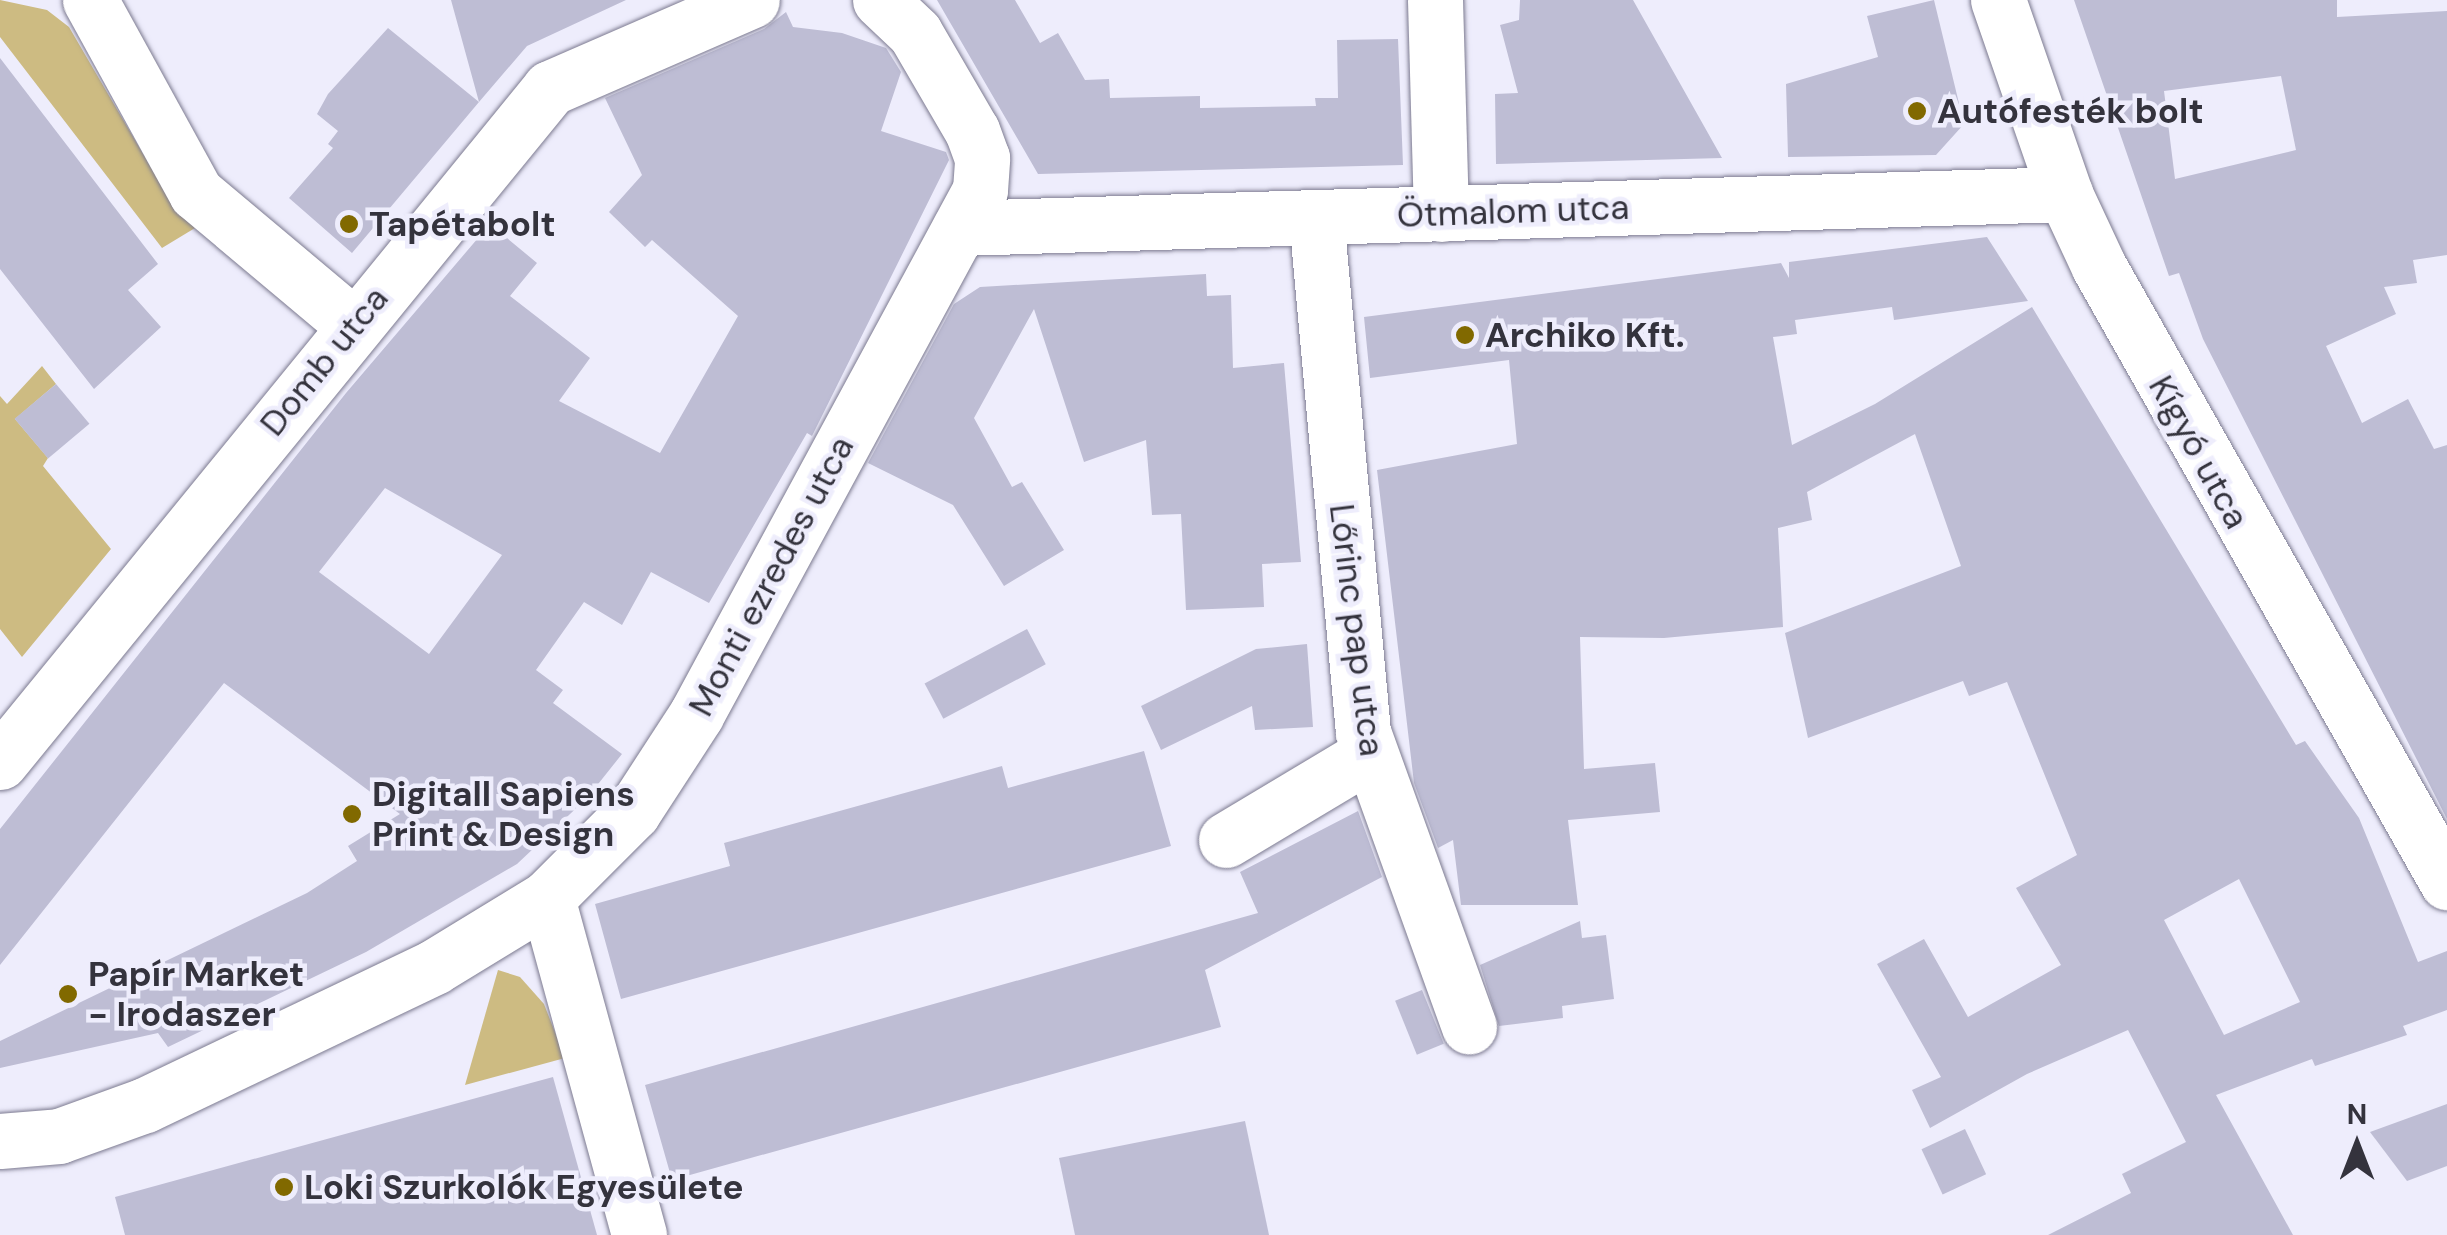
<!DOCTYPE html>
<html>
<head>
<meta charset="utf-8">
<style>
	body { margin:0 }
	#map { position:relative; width:2447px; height:1235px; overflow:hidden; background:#eeedfc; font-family:"DM Sans",sans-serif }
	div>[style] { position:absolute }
	.green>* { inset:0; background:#cdbb82 }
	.building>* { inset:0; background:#bebdd4; transform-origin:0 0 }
	.roads { filter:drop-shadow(0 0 2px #7c7a90) drop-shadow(0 0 2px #7c7a90) }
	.minor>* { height:55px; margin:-27.5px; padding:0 27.5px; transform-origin:27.5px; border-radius:27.5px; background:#fff }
	.dots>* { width:28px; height:28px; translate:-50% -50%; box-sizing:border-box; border:5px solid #eeedfc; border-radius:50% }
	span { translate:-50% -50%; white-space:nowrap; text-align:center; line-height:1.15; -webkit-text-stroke:9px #eeedfc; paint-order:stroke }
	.poi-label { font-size:35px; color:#34333d; font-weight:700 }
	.left { translate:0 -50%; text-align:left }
	.street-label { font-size:35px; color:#34333d }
	.north { position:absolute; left:2307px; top:1095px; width:100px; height:100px; -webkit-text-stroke:8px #eeedfc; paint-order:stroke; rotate:0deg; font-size:28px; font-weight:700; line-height:40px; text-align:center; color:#34333d }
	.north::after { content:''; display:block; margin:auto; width:35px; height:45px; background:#34333d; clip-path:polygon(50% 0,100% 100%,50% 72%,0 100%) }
</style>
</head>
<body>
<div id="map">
	<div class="green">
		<div style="clip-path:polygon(0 0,47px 10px,69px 27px,153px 171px,195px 228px,162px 248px,0 37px)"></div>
		<div style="clip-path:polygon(42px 366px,56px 384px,15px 419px,48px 458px,43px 466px,111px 549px,22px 657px,0 629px,0 396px,7px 404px)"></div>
		<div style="clip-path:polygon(498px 970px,520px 977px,544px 1004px,565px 1058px,465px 1085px)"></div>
	</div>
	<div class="building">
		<div style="clip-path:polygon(451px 0,626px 0,527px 46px,479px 102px)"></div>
		<div style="clip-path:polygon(937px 0,1015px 0,1040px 43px,1058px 33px,1085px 80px,1109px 79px,1110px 98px,1200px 96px,1200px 108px,1316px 106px,1315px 98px,1338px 98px,1337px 40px,1398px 39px,1403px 165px,1038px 174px)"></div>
		<div style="clip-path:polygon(1520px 0,1633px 0,1722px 158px,1496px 164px,1495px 94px,1518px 93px,1500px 25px,1519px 20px)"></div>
		<div style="clip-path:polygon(1934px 0,1964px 124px,1936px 155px,1788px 157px,1786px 84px,1878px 57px,1867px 16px)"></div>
		<div style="clip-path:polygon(evenodd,2074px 0,2337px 0,2337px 17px,2447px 11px,2447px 255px,2413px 260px,2417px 283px,2384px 287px,2396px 314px,2326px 346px,2362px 423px,2408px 399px,2434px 449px,2447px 445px,2447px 819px,2203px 339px,2179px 273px,2169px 276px,2074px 0,2281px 76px,2296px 150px,2175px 179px,2164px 91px,2281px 76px)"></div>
		<div style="clip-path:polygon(evenodd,786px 12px,793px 27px,842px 33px,886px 48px,901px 72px,881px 131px,946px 152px,949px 160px,812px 436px,807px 433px,709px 603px,651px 572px,622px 625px,584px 602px,536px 670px,563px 690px,553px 703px,622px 754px,587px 798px,517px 864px,366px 952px,168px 1047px,158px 1033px,0 1068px,0 1041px,307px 893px,357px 861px,348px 846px,400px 814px,224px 683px,0 965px,0 829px,346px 393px,490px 224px,537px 263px,510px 296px,590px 358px,559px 401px,660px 453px,738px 316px,652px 240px,645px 247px,609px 212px,642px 175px,605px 98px,764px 29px,786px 12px,385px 488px,502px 555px,429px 654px,319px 572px,385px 488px)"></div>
		<div style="clip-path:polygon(388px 28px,479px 102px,352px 253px,289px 198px,333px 148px,328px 144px,338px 131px,317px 114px,328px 94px)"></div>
		<div style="clip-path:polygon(0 58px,158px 264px,128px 290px,161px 327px,94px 389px,0 269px)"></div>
		<div style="clip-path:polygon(evenodd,1987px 237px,2028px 301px,1894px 320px,1892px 307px,1795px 320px,1797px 334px,1773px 337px,1792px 445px,1875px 404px,2032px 307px,2296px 745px,2305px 741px,2359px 818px,2418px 962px,2447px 951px,2447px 1010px,2403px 1026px,2407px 1035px,2315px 1066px,2312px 1059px,2216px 1095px,2293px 1235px,2048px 1235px,2131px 1193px,2122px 1174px,2186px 1142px,2128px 1030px,2027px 1074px,1930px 1128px,1912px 1090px,1941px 1077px,1877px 964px,1924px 939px,1968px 1017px,2061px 965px,2016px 888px,2077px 855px,2007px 682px,1969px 696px,1963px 681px,1808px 738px,1785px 633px,1961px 566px,1915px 434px,1807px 492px,1812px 520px,1778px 528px,1783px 627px,1664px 638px,1580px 637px,1584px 769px,1655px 763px,1660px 812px,1568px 820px,1578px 905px,1461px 905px,1453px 840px,1438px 848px,1414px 783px,1377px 470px,1517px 444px,1509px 360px,1370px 378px,1364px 317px,1781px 263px,1789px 278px,1789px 262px,1987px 237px,2239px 879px,2300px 1002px,2224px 1035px,2164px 920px,2239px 879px)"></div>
		<div style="clip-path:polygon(1206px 274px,1207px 296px,1231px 295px,1233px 368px,1284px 363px,1301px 562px,1262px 564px,1264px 607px,1186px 610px,1181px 514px,1152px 515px,1146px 440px,1084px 462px,1034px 309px,974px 418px,1012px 487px,1022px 482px,1064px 550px,1004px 586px,953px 505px,868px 463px,954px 304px,980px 287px)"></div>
		<div style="left:56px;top:384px;width:52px;height:54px;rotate:50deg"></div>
		<div style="left:1027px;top:629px;width:40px;height:116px;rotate:62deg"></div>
		<div style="clip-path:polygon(1307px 644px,1313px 727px,1255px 730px,1252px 706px,1161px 750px,1141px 706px,1256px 649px)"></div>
		<div style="clip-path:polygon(1144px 751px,1171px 846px,621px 999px,595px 904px,730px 866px,724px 843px,1002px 766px,1008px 788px)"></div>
		<div style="clip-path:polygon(1358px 811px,1382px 877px,1205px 970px,1221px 1027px,672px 1180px,645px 1085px,1258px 913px,1240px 872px)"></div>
		<div style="clip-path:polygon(1580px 921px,1582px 938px,1606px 935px,1614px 999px,1562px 1006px,1563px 1018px,1499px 1026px,1480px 965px)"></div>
		<div style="left:1422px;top:990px;width:58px;height:29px;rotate:68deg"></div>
		<div style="clip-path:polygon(553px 1077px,597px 1235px,125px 1235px,115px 1197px)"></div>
		<div style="clip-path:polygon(2447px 1104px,2447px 1166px,2407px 1181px,2370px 1132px)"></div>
		<div style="clip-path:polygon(1245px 1121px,1269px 1235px,1075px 1235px,1059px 1158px)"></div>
		<div style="left:1965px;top:1129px;width:50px;height:48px;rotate:65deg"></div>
	</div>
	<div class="roads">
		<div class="minor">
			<div style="left:90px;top:0;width:220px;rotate:61.2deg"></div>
			<div style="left:196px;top:193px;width:204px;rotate:40deg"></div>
			<div style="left:1435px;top:0;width:214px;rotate:88.4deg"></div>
			<div style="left:1998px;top:0;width:205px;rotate:70.9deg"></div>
			<div style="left:2065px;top:194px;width:81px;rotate:65deg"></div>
			<div style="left:2099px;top:267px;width:707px;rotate:60.5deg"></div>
			<div style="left:1316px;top:217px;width:517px;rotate:84.79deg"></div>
			<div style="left:1363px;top:732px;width:313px;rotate:70.2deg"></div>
			<div style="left:960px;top:228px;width:1106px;rotate:-1.76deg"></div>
			<div style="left:0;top:762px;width:870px;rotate:-50.78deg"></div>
			<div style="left:550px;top:88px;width:220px;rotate:-23.5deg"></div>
			<div style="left:1226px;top:840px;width:165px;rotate:-30.9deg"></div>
			<div style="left:547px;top:898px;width:349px;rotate:74.7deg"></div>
			<div style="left:0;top:1141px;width:59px;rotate:-4.8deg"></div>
			<div style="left:59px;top:1136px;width:91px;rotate:-19.8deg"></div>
			<div style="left:145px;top:1105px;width:320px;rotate:-25.5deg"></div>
			<div style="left:434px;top:967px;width:132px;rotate:-31.4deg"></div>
			<div style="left:547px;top:898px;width:122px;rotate:-45deg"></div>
			<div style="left:633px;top:812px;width:116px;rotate:-57deg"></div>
			<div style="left:696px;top:715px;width:597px;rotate:-61.59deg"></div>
			<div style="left:980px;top:190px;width:32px;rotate:-86deg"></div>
			<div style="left:982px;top:158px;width:29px;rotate:-110deg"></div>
			<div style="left:972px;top:131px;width:113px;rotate:-120.2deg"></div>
			<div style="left:915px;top:33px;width:48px;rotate:-136.7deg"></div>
		</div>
	</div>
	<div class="dots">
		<div style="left:1917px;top:111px;background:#816900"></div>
		<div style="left:349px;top:224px;background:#816900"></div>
		<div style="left:1465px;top:335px;background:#816900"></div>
		<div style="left:352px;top:814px;background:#816900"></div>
		<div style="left:68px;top:994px;background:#816900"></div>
		<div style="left:284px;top:1187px;background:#816900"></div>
	</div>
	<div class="poi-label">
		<span class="left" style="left:1937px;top:111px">Autófesték bolt</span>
		<span class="left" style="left:369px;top:224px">Tapétabolt</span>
		<span class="left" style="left:1485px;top:335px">Archiko Kft.</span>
		<span class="left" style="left:372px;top:814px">Digitall Sapiens<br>Print &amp; Design</span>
		<span class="left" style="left:88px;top:994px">Papír Market<br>- Irodaszer</span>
		<span class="left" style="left:304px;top:1187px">Loki Szurkolók Egyesülete</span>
	</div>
	<div class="street-label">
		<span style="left:1513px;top:211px;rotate:-2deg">Ötmalom utca</span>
		<span style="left:324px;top:361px;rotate:-51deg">Domb utca</span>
		<span style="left:2199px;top:452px;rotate:61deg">Kígyó utca</span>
		<span style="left:771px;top:576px;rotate:-62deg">Monti ezredes utca</span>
		<span style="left:1357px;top:630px;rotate:83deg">Lőrinc pap utca</span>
	</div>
	<div class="north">N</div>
</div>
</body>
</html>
